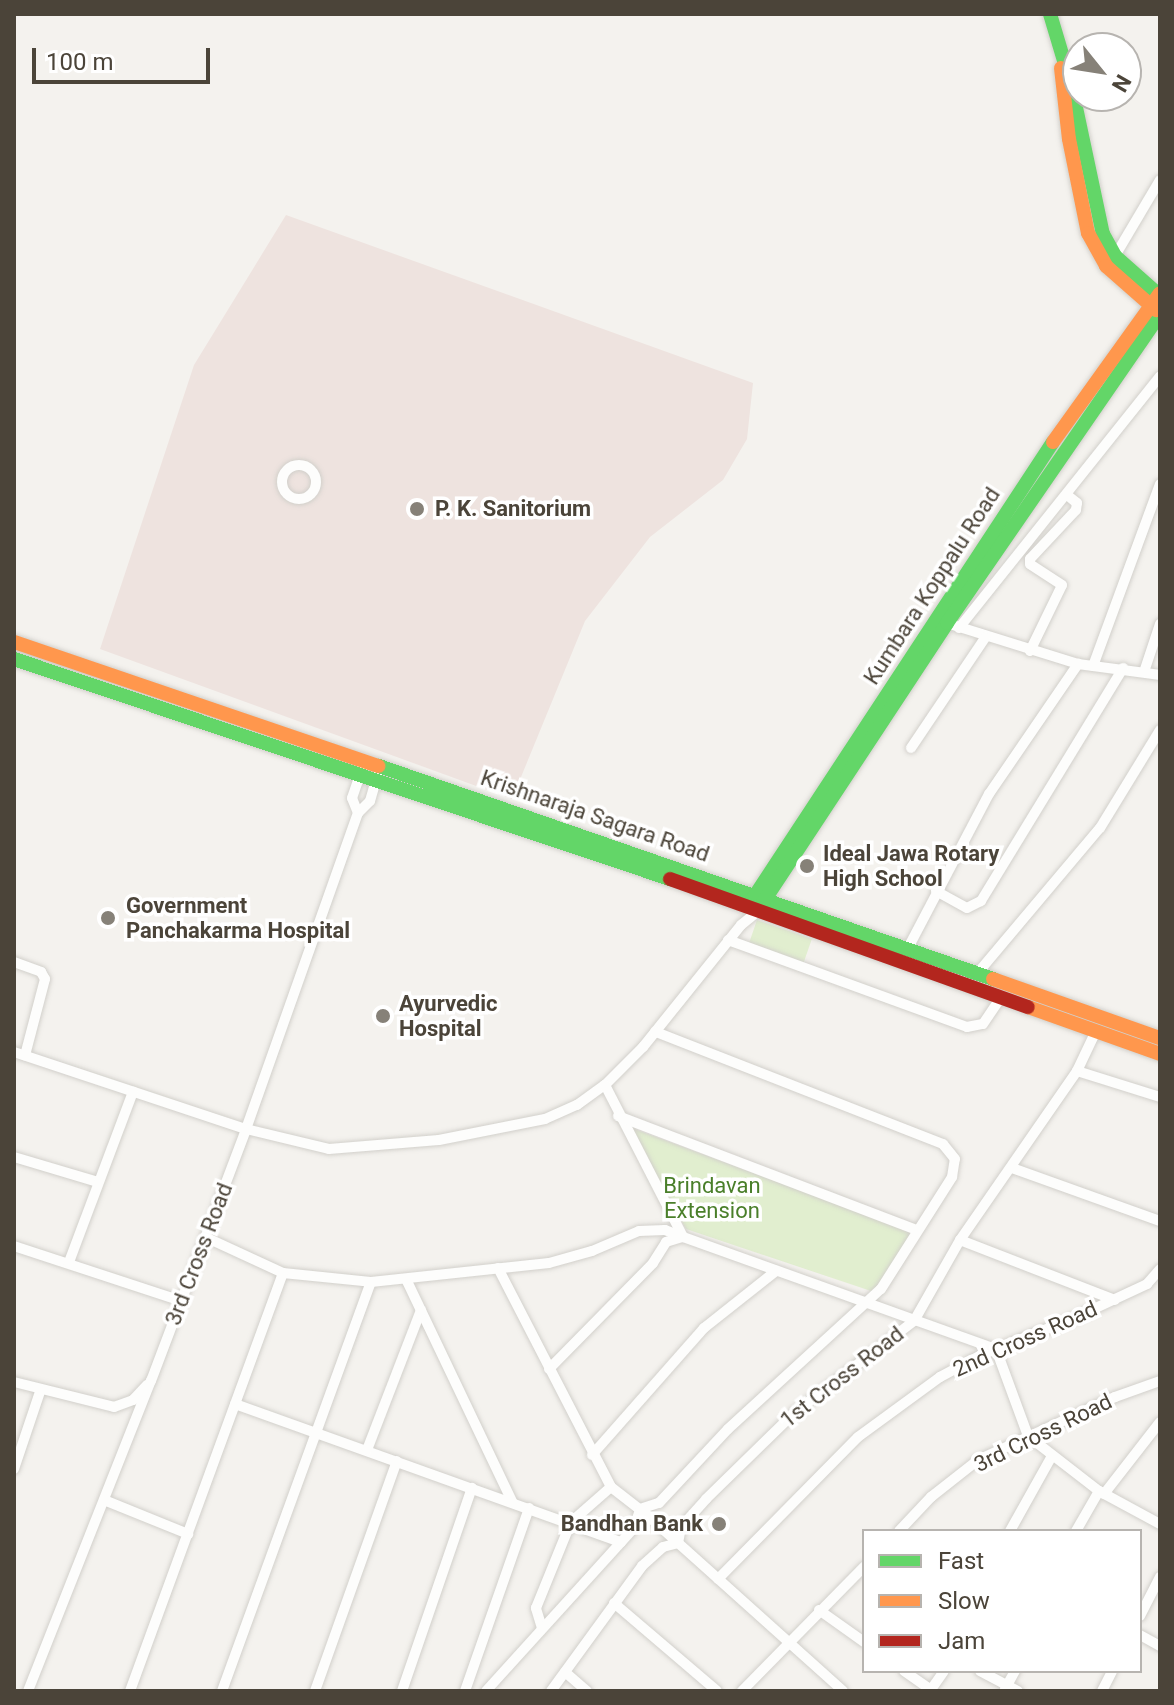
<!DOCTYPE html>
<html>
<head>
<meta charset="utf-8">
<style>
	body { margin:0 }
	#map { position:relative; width:1174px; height:1705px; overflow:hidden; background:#f4f2ee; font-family:Roboto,sans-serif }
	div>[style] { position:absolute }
	.medical>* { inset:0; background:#eee3df }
	.green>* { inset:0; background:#e1eecf; transform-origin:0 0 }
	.roads { filter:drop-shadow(0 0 2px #d2d0cb) drop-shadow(0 0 2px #d2d0cb) }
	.street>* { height:10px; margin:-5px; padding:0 5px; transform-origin:5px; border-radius:5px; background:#fdfdfc }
	.street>.ring { margin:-5px; padding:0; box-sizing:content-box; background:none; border:10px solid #fdfdfc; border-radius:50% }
	.fast>* { height:14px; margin:-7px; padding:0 7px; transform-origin:7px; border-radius:7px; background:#63d668 }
	.slow>* { height:14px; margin:-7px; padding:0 7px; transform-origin:7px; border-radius:7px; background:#ff974d }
	.jam>* { height:14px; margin:-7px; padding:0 7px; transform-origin:7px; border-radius:7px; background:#b3261e }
	.dots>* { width:22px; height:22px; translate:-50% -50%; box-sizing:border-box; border:4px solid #fff; border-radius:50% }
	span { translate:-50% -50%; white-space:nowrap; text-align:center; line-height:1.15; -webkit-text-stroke:7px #fff; paint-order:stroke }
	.poi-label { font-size:22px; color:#4b4439; font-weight:700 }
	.left { translate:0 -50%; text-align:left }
	.right { translate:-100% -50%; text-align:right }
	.street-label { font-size:22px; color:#4b4439 }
	.park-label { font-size:22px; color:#4a7f2a }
	.frame { position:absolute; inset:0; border:16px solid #4b4439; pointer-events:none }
	.legend { position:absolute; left:862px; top:1529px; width:280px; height:144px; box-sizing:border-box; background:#fff; border:2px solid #b7b4b0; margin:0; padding:10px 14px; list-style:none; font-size:24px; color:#4b4439 }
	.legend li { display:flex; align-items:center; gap:16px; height:40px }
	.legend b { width:40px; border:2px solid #b7b4b0 }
	.north { position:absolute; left:1062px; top:32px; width:80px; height:80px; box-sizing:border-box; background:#fff; border:2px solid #b7b4b0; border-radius:50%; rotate:120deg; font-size:22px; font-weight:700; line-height:32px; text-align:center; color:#4b4439 }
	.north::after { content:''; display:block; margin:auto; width:28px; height:36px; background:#868178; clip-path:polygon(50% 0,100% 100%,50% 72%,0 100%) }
	.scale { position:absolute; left:32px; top:48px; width:178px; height:36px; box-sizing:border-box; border:4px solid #4b4439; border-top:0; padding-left:10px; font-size:24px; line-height:28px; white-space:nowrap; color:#4b4439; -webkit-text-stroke:6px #fff; paint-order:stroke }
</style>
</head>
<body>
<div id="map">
	<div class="medical">
		<div style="clip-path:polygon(286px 215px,753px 383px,747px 439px,723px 480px,650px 537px,585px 621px,512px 799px,100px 649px,194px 365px)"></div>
	</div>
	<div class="green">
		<div style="left:757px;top:920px;width:58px;height:28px;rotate:19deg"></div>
		<div style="clip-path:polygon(629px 1127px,913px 1232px,874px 1292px,686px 1229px)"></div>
	</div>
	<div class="roads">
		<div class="street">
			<div style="left:1115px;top:256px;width:88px;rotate:-59.4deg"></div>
			<div class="ring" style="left:282px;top:465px;width:24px;height:24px"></div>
			<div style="left:953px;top:625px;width:131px;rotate:17.3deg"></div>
			<div style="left:1078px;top:664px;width:83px;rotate:7.6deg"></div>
			<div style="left:959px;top:628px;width:322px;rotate:-51.4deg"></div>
			<div style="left:1030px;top:651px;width:73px;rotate:-64.1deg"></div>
			<div style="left:1062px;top:585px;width:38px;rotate:-147deg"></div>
			<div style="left:1030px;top:564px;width:5px;rotate:-90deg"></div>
			<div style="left:1030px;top:559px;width:67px;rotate:-46.8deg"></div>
			<div style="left:1076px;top:510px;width:7px;rotate:-82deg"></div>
			<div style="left:1077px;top:503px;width:13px;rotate:-141deg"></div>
			<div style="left:1093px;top:666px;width:194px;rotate:-69.8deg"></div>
			<div style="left:1144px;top:672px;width:51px;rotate:-71.6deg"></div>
			<div style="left:911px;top:748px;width:133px;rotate:-56.1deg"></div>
			<div style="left:358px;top:813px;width:16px;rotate:-112deg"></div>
			<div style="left:352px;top:798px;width:31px;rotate:-71deg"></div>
			<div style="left:936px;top:891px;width:35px;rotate:29deg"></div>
			<div style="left:967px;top:908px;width:16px;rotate:-27deg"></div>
			<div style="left:981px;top:901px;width:273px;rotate:-58.6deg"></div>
			<div style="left:728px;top:940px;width:254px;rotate:20deg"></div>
			<div style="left:967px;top:1027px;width:16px;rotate:-11deg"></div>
			<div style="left:983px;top:1024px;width:30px;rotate:-56deg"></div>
			<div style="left:907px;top:950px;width:176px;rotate:-62.3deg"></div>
			<div style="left:989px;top:794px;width:158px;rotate:-55.6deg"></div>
			<div style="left:14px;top:962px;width:29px;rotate:20deg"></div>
			<div style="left:41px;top:972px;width:8px;rotate:60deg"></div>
			<div style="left:45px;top:979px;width:79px;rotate:104.7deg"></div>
			<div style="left:976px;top:975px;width:192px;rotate:-49.9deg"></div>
			<div style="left:1100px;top:828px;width:115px;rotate:-58.5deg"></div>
			<div style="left:14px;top:1052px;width:244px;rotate:18.4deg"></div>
			<div style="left:246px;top:1129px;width:85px;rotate:13.5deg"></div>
			<div style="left:329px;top:1149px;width:110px;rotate:-4.7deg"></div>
			<div style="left:439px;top:1140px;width:108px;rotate:-11.2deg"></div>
			<div style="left:545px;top:1119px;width:35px;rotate:-24deg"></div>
			<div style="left:577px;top:1105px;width:34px;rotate:-36deg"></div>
			<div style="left:605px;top:1085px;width:54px;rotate:-45deg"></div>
			<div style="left:643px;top:1047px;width:156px;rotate:-51.2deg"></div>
			<div style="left:741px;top:925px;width:22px;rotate:-39deg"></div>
			<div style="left:1077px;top:1071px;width:87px;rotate:17.4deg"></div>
			<div style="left:605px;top:1085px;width:171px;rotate:62.8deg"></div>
			<div style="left:683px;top:1237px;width:332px;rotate:19.7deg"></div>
			<div style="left:996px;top:1349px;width:93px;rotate:69.8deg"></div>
			<div style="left:1028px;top:1436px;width:90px;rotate:37.8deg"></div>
			<div style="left:1099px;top:1491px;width:69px;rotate:28.4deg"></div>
			<div style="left:618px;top:1116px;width:320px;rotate:20.9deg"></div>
			<div style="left:14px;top:1157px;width:88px;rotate:16.6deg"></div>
			<div style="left:1012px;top:1168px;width:157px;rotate:19.7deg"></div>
			<div style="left:205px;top:1237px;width:86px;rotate:24.8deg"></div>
			<div style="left:283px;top:1273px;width:88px;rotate:5.8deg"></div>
			<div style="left:371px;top:1282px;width:179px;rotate:-6.1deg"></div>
			<div style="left:549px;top:1263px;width:45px;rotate:-15.6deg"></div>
			<div style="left:592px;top:1251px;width:51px;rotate:-23.1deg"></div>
			<div style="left:639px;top:1231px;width:26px;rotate:-2deg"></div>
			<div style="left:665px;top:1230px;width:17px;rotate:21deg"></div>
			<div style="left:960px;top:1240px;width:166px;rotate:21.2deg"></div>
			<div style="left:14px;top:1246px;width:176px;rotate:18.2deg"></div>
			<div style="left:69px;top:1262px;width:182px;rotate:-69.4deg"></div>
			<div style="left:498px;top:1268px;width:246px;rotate:62.7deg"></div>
			<div style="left:611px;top:1487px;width:46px;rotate:37.9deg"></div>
			<div style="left:647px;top:1515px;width:263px;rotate:41.9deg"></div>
			<div style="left:406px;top:1279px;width:248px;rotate:64.5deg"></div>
			<div style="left:549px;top:1369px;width:148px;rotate:-45.5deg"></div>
			<div style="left:653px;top:1263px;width:25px;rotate:-58deg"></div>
			<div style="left:666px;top:1242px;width:17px;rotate:-17deg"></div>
			<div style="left:14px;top:1382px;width:103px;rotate:14deg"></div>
			<div style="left:114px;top:1407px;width:20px;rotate:-20deg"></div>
			<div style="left:133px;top:1400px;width:21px;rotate:-47deg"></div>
			<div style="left:235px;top:1404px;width:410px;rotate:19.7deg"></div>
			<div style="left:367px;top:1450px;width:150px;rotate:-68.9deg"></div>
			<div style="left:592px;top:1455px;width:169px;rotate:-48.6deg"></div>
			<div style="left:704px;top:1328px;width:92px;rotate:-38.4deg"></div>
			<div style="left:14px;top:1469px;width:84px;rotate:-71.4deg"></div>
			<div style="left:1104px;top:1494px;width:91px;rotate:-52.1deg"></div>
			<div style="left:104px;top:1500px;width:91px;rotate:22deg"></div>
			<div style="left:899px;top:1531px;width:47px;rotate:-46.7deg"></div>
			<div style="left:931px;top:1497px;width:60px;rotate:-38.2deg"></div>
			<div style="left:978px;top:1460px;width:151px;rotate:-24.7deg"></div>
			<div style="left:1115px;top:1397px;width:48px;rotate:-19.6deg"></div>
			<div style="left:1010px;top:1531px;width:86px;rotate:-60.8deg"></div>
			<div style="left:1076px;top:1531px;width:46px;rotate:-60.1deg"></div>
			<div style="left:718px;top:1579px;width:199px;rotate:-45.4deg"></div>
			<div style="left:858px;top:1437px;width:102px;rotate:-36.2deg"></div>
			<div style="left:940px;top:1377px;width:47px;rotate:-28.2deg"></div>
			<div style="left:981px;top:1355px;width:98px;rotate:-21.6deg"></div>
			<div style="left:1072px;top:1319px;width:83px;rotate:-25deg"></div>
			<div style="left:1147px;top:1284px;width:20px;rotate:-49deg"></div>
			<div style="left:614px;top:1603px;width:135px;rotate:40.5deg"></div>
			<div style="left:819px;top:1610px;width:55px;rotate:35.4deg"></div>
			<div style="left:1140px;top:1616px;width:44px;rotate:-62.9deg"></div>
			<div style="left:542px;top:1628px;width:21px;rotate:-107deg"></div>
			<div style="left:536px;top:1608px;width:93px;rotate:-67.9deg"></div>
			<div style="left:571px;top:1522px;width:53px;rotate:-41.2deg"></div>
			<div style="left:1140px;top:1635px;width:23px;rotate:29deg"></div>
			<div style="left:904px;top:1671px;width:33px;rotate:35deg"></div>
			<div style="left:980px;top:1671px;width:43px;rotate:27.8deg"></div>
			<div style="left:565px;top:1672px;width:29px;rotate:41deg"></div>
			<div style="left:1005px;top:1689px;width:21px;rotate:-61deg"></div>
			<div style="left:28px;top:1691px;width:334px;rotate:-68.4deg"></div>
			<div style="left:151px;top:1381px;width:269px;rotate:-69.3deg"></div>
			<div style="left:246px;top:1129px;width:335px;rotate:-70.5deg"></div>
			<div style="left:358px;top:813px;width:17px;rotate:-45deg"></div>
			<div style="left:370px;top:801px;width:37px;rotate:-74deg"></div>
			<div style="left:130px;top:1691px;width:445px;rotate:-69.9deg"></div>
			<div style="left:222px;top:1691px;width:435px;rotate:-70deg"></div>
			<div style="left:315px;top:1691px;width:244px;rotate:-70.4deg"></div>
			<div style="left:402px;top:1691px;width:215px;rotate:-71deg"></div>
			<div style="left:465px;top:1691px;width:194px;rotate:-70.7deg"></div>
			<div style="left:486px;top:1691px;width:220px;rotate:-47.8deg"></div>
			<div style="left:634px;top:1528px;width:20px;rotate:-72deg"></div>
			<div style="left:640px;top:1509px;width:20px;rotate:-18deg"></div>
			<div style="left:659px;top:1503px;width:101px;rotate:-47deg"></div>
			<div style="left:728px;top:1429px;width:207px;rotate:-42.5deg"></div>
			<div style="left:881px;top:1289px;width:133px;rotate:-57.6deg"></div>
			<div style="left:952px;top:1177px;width:18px;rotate:-81deg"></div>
			<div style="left:955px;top:1159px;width:19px;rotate:-129deg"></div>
			<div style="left:943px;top:1144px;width:309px;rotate:-158.7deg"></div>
			<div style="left:551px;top:1691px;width:155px;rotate:-53.9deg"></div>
			<div style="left:642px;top:1566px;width:28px;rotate:-42deg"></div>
			<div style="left:663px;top:1547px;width:16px;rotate:-15deg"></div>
			<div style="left:678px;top:1543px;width:16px;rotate:-79deg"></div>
			<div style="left:681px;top:1527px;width:38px;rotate:-48deg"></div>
			<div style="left:706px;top:1499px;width:124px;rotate:-44.3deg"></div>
			<div style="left:795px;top:1412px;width:150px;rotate:-37.4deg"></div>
			<div style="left:914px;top:1321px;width:93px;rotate:-60.4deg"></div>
			<div style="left:960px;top:1240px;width:206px;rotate:-55.3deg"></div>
			<div style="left:1077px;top:1071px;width:44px;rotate:-64.6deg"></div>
			<div style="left:742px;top:1691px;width:174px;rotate:-45.5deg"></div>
			<div style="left:930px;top:1691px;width:24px;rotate:-55deg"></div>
			<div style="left:1102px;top:1691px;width:22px;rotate:-63deg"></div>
		</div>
		<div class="fast">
			<div style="left:1050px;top:14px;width:73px;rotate:73.3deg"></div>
			<div style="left:1071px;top:84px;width:153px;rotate:78deg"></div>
			<div style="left:1103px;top:234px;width:25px;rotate:61deg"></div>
			<div style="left:1115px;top:256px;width:60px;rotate:41.6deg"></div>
			<div style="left:14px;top:659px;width:692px;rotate:18.54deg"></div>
			<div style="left:379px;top:766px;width:650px;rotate:19.13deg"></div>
			<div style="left:752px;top:900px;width:548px;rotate:-56.69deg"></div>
			<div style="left:762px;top:904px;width:336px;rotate:-56.6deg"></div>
			<div style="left:947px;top:623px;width:375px;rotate:-55.4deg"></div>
		</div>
		<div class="slow">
			<div style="left:1061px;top:68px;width:71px;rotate:83.6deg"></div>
			<div style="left:1069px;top:139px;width:96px;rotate:78.6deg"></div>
			<div style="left:1088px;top:233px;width:38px;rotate:61deg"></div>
			<div style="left:1106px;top:266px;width:67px;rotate:41.3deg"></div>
			<div style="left:1053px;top:442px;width:183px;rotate:-54.3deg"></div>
			<div style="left:14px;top:642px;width:385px;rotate:18.8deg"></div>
			<div style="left:993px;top:979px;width:177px;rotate:19.5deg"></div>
			<div style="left:1028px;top:1007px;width:140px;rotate:19.6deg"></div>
		</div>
		<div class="jam">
			<div style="left:670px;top:879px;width:380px;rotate:19.7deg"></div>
		</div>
	</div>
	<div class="dots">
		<div style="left:417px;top:509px;background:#868178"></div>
		<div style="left:807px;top:866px;background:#868178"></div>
		<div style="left:108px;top:918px;background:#868178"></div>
		<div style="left:383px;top:1016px;background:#868178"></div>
		<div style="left:719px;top:1524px;background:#868178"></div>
	</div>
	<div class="poi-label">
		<span class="left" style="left:435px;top:509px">P. K. Sanitorium</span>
		<span class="left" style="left:823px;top:866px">Ideal Jawa Rotary<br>High School</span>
		<span class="left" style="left:126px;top:918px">Government<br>Panchakarma Hospital</span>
		<span class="left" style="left:399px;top:1016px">Ayurvedic<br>Hospital</span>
		<span class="right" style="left:703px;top:1524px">Bandhan Bank</span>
	</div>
	<div class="street-label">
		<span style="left:932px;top:586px;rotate:-57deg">Kumbara Koppalu Road</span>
		<span style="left:595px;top:816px;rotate:19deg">Krishnaraja Sagara Road</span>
		<span style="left:199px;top:1254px;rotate:-69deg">3rd Cross Road</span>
		<span style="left:1025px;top:1339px;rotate:-24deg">2nd Cross Road</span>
		<span style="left:842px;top:1377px;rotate:-38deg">1st Cross Road</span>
		<span style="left:1043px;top:1433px;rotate:-26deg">3rd Cross Road</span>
	</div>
	<div class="park-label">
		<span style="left:712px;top:1198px">Brindavan<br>Extension</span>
	</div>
	<div class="frame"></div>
	<ul class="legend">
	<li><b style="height:10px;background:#63d668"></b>Fast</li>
	<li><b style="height:10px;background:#ff974d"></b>Slow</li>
	<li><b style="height:10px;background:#b3261e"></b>Jam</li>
	</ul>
	<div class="north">N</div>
	<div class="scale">100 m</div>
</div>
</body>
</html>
